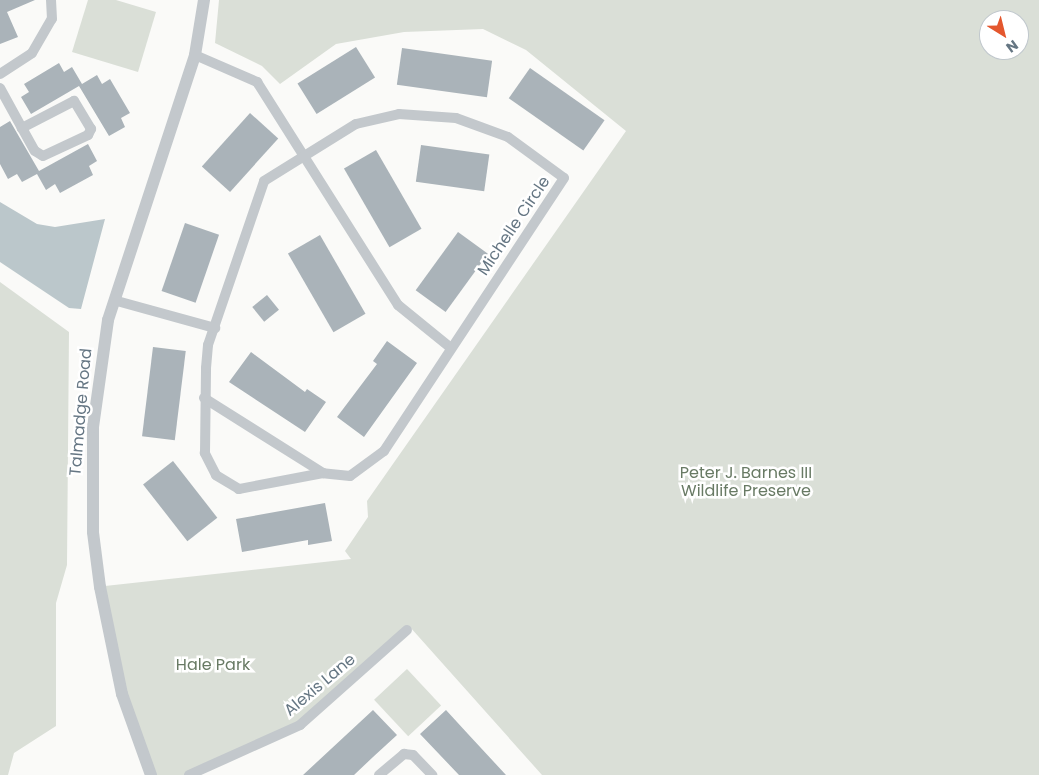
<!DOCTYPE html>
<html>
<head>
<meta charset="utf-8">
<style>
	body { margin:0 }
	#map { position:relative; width:1039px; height:775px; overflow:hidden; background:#fafaf8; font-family:Poppins,sans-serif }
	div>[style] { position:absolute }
	.green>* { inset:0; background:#dadfd7; transform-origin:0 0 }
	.water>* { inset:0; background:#bbc7cb }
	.building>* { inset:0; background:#aab3b9; transform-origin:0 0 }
	.minor>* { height:10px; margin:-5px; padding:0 5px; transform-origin:5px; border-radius:5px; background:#c3c8cc }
	.tertiary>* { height:12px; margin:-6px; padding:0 6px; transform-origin:6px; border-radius:6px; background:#c3c8cc }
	span { translate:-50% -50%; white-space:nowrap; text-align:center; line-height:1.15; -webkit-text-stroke:5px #fff; paint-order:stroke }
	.street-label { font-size:16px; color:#657683 }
	.park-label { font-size:16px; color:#687a64 }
	.north { position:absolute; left:979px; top:10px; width:50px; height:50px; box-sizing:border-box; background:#fff; border:1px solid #c1c8cd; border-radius:50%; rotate:144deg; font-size:14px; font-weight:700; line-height:20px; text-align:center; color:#657683 }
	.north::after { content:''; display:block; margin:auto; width:18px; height:22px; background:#e4572e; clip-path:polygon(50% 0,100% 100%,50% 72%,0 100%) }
</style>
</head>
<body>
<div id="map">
	<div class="green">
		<div style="clip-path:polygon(88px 0,116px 0,156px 12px,138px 72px,72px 52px)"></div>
		<div style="clip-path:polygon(evenodd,219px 0,1039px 0,1039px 775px,542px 775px,410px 627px,313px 714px,189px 775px,152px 775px,126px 694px,105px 586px,351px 559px,345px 551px,368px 517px,367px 501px,626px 131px,526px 50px,483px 29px,404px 32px,336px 44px,280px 84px,262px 66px,215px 43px,219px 0,989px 20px,1019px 20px,1019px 50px,989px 50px,989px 20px)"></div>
		<div style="clip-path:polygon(0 282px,69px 332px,67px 565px,56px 603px,56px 726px,14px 753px,8px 775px,0 775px)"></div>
		<div style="left:407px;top:669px;width:50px;height:45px;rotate:47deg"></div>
	</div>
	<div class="water">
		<div style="clip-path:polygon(0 202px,37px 224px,55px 227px,105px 219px,81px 309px,69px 308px,0 262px)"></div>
	</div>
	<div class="building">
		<div style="clip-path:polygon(0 0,35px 0,7px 12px,18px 37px,0 44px)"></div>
		<div style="left:356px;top:47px;width:36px;height:69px;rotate:58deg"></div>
		<div style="left:402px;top:48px;width:91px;height:37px;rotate:8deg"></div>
		<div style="clip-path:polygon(59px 63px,64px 72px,72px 67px,82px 84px,97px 75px,102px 84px,110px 79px,130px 113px,121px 118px,125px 127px,109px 136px,79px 86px,31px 114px,21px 97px,29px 92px,24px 84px)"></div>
		<div style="left:530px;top:68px;width:91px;height:37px;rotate:35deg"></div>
		<div style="left:250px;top:113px;width:38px;height:72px;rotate:42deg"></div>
		<div style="clip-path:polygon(10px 121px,39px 171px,88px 144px,97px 161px,89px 166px,93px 175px,60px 193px,55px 184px,46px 190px,37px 174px,22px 182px,17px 174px,8px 179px,0 164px,0 127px)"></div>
		<div style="left:421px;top:145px;width:69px;height:37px;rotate:8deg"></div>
		<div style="left:376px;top:150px;width:91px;height:37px;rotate:60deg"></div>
		<div style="left:185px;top:223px;width:36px;height:72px;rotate:19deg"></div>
		<div style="left:458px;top:232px;width:37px;height:72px;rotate:36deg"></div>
		<div style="left:320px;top:235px;width:91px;height:37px;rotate:60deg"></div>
		<div style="left:267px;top:295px;width:19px;height:19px;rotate:51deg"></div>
		<div style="clip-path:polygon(387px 341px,417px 363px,364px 437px,337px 417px,377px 364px,373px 361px)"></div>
		<div style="left:153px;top:347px;width:33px;height:90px;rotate:7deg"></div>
		<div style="clip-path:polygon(251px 352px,305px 392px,307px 389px,326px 402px,305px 432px,229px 382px)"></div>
		<div style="left:173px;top:461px;width:72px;height:38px;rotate:52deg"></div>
		<div style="clip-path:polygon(325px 503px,332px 541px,308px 545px,308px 540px,242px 552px,236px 519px)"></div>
		<div style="clip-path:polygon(373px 710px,397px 735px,373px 757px,354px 775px,303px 775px)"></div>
		<div style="clip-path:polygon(446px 710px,468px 734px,506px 775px,459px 775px,420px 734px)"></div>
	</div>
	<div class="minor">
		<div style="left:195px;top:55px;width:68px;rotate:23.5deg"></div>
		<div style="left:257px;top:82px;width:264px;rotate:57.7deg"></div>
		<div style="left:398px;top:305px;width:68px;rotate:39.1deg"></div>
		<div style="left:0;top:74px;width:38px;rotate:-33deg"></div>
		<div style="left:32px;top:53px;width:39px;rotate:-60deg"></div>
		<div style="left:52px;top:19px;width:19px;rotate:-93deg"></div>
		<div style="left:0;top:88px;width:46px;rotate:61.2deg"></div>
		<div style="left:22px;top:128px;width:26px;rotate:61deg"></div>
		<div style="left:35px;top:151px;width:9px;rotate:32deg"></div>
		<div style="left:43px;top:156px;width:50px;rotate:-25deg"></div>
		<div style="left:88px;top:135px;width:7px;rotate:-63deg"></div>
		<div style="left:91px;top:129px;width:33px;rotate:-121deg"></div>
		<div style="left:74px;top:101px;width:59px;rotate:152.6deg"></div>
		<div style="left:399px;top:114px;width:57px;rotate:4deg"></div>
		<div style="left:456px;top:118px;width:55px;rotate:20.1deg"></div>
		<div style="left:508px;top:137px;width:69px;rotate:36.2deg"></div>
		<div style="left:564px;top:178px;width:327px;rotate:123.4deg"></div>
		<div style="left:384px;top:451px;width:42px;rotate:143.7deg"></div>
		<div style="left:350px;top:476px;width:27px;rotate:-174deg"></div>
		<div style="left:323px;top:473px;width:86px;rotate:169.2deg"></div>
		<div style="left:239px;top:489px;width:27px;rotate:-149deg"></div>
		<div style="left:216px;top:475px;width:25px;rotate:-117deg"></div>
		<div style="left:205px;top:453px;width:85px;rotate:-89.3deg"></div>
		<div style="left:206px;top:368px;width:23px;rotate:-85deg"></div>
		<div style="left:208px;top:345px;width:173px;rotate:-71.1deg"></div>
		<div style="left:264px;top:181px;width:108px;rotate:-31.8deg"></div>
		<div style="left:356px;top:124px;width:44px;rotate:-13.1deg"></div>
		<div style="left:117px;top:301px;width:102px;rotate:15.4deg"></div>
		<div style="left:204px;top:398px;width:141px;rotate:32.2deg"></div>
		<div style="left:189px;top:775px;width:122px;rotate:-24.2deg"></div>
		<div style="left:300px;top:725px;width:143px;rotate:-41.6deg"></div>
		<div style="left:379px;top:775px;width:33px;rotate:-40deg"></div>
		<div style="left:404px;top:754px;width:9px;rotate:6deg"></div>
		<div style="left:413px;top:755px;width:28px;rotate:46deg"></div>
	</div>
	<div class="tertiary">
		<div style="left:151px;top:775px;width:86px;rotate:-109.7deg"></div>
		<div style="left:122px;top:694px;width:109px;rotate:-101.6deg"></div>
		<div style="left:100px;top:587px;width:55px;rotate:-97.3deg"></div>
		<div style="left:93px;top:532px;width:105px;rotate:-90deg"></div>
		<div style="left:93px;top:427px;width:108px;rotate:-82deg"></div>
		<div style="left:108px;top:320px;width:279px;rotate:-71.8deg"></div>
		<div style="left:195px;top:55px;width:56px;rotate:-80.7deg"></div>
	</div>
	<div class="street-label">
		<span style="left:514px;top:226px;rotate:-56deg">Michelle Circle</span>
		<span style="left:81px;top:412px;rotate:-85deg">Talmadge Road</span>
		<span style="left:320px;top:685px;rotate:-40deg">Alexis Lane</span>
	</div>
	<div class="park-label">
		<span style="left:746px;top:482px">Peter J. Barnes III<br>Wildlife Preserve</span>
		<span style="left:213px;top:665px">Hale Park</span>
	</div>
	<div class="north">N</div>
</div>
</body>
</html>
